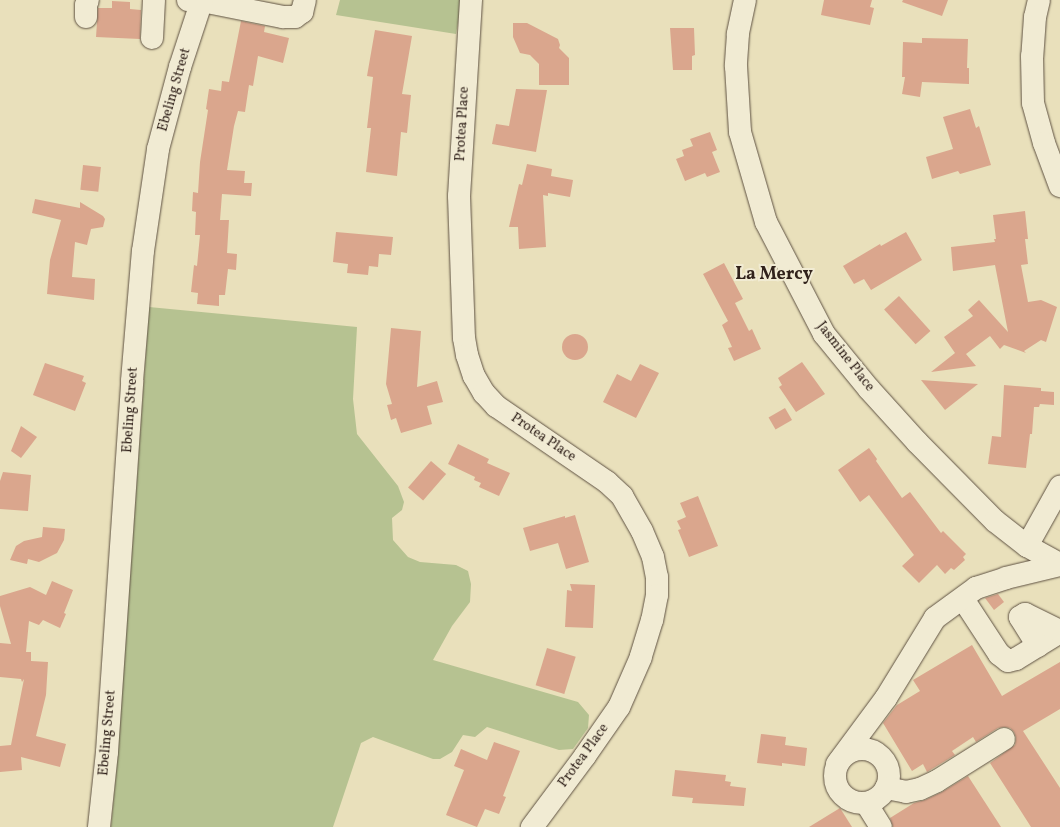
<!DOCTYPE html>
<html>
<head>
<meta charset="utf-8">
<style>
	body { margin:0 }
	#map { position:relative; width:1060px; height:827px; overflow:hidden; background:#e9e0bb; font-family:Vollkorn,serif }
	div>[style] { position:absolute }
	.green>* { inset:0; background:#b6c291 }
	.building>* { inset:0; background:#daa68d; transform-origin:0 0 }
	.round { border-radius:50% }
	.roads { filter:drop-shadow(0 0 1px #5f5243) drop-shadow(0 0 1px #5f5243) }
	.minor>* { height:22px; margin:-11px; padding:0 11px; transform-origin:11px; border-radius:11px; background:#f1ebd3 }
	.minor>.ring { margin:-11px; padding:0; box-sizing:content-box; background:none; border:22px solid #f1ebd3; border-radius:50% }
	span { translate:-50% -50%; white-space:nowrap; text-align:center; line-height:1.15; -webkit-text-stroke:4px #f1ebd3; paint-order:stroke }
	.street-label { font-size:14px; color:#31221b }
	.district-label { font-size:18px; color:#31221b; font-weight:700 }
</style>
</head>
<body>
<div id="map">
	<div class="green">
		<div style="clip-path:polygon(340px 0,462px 0,456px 34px,336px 15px)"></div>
		<div style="clip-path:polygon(149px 307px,357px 327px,353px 399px,357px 434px,398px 486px,404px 502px,402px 510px,392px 518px,393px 540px,408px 557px,420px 562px,456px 565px,468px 571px,471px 584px,470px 602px,452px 626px,433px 660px,578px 702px,589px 715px,588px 728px,573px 749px,559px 750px,487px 727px,475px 737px,463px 735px,452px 752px,440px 759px,433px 759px,373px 737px,361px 743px,333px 827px,111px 827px,117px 762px)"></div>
	</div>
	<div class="building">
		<div style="clip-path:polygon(824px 0,872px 0,870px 7px,874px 8px,870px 25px,821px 15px)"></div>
		<div style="clip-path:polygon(903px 0,948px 0,942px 16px,902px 2px)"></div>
		<div style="clip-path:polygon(112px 1px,130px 2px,130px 9px,141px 10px,140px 39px,96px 37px,98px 8px,112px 8px)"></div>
		<div style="clip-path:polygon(241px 21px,265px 26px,264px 32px,289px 38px,283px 63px,258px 56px,253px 86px,249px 85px,245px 112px,238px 111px,234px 126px,227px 170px,245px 171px,244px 183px,252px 183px,251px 196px,222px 194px,220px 220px,229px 220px,227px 253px,237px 254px,236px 270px,228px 269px,225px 295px,219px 295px,219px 306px,197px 304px,198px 293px,191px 292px,194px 265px,197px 266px,200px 235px,195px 235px,196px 212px,192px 211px,193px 192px,198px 193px,200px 162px,208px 110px,206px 109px,209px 89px,221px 91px,222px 81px,229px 82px)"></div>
		<div style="clip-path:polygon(513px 23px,527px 23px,558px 39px,560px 45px,559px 48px,569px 58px,569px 85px,539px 85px,539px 64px,530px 55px,520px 53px,513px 37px)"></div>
		<div style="clip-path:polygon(670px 28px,694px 28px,695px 55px,692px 56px,692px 70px,673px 70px)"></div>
		<div style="clip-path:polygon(375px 30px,412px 36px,402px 94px,411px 95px,407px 133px,401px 132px,397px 176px,366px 172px,371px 128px,367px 128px,373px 77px,367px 76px)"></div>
		<div style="clip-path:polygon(922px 38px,968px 39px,967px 68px,969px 68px,969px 84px,922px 82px,920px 97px,902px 94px,905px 77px,902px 77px,903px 42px,922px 43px)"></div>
		<div style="clip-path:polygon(516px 89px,547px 90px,536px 152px,492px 144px,496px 124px,509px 126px)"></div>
		<div style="clip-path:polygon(970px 109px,976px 128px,979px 126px,991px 165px,960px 174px,958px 171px,932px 179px,926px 157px,953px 149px,943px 117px)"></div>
		<div style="clip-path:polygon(710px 132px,717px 150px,712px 152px,720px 172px,707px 177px,705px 173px,685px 181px,676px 159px,684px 156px,682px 150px,693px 146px,690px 139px)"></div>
		<div style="clip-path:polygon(527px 164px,552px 169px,551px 176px,573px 180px,570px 197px,548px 193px,548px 196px,543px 195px,546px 247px,519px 249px,518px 227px,509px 227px,519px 184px,522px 185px)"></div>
		<div style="left:83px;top:165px;width:18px;height:25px;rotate:6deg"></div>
		<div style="clip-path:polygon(35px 199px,80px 208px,80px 202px,103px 216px,105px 219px,103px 227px,91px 229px,87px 245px,75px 242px,72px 277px,95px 279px,94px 300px,47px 294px,50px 260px,61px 220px,32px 213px)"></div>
		<div style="clip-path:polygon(1025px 211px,1028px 239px,1025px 239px,1028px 264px,1021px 265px,1028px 302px,1041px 300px,1057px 307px,1046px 342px,1041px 340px,1024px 351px,1026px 353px,1004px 345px,1000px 349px,990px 336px,966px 354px,976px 366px,931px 372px,955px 353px,944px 337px,973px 316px,968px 310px,979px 300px,1008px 332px,995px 265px,953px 271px,951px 247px,995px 242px,994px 239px,996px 239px,993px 215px)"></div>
		<div style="clip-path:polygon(336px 232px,393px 237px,391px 255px,379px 254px,378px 267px,369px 266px,368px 275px,347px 273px,348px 264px,333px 262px)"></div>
		<div style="clip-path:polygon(906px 232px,922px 260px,871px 290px,864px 279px,854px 284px,843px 266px,880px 244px,881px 246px)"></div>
		<div style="clip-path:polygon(724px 263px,743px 299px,735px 303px,749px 331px,752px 329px,761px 349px,734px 361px,728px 348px,732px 347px,722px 325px,728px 321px,703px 274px)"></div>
		<div style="left:899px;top:296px;width:47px;height:20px;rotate:48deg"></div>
		<div style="clip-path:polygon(391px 328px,421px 331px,417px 387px,437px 381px,443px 402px,427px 406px,432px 424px,401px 433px,396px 418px,391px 420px,387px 405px,392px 404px,386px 384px)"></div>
		<div class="round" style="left:562px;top:334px;width:26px;height:26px"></div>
		<div style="clip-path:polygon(802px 362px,825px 394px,796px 412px,779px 387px,782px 385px,778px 378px)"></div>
		<div style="clip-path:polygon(45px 363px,84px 376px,82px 381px,86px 383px,75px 411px,33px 395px)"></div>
		<div style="clip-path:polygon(640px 364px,659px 373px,636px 418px,603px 402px,617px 374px,631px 381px)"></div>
		<div style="clip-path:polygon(921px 380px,978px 384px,945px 410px)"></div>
		<div style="clip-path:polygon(1004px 385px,1041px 388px,1041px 391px,1054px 392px,1054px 405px,1040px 404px,1039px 407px,1034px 407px,1032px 434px,1030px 434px,1026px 468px,988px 464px,992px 436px,1001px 437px)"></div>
		<div style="left:785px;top:408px;width:14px;height:19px;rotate:60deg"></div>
		<div style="clip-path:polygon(21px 426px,37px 437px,21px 458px,11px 451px)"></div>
		<div style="clip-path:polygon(458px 444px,489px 459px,487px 463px,510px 473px,499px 496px,479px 487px,481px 483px,474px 480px,475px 477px,448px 464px)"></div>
		<div style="clip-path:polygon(869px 448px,877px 459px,876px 461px,902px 498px,910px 492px,941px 533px,943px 531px,966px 554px,963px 557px,965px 560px,954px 570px,951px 568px,945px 574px,937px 565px,919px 583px,902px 566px,914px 555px,869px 495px,860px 502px,838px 470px)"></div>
		<div style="left:431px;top:461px;width:20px;height:35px;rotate:41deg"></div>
		<div style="clip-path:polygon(3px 472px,31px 475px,28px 511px,0 509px,0 481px)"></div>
		<div style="clip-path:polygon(698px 496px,718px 546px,689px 557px,678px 530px,681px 529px,677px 521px,686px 517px,680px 503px)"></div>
		<div style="clip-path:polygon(575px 515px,589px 562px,566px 569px,558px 543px,530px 551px,523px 528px,565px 516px,565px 518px)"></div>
		<div style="clip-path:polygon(43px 527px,65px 529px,64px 540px,57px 553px,39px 562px,28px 559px,27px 564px,10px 560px,16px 546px,24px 541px,42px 537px)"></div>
		<div style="clip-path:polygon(52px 581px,73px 590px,64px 613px,66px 614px,60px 628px,43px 620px,39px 625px,29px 621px,26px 652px,31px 652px,31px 661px,48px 662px,46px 695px,36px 736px,66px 744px,60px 767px,21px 757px,22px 770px,0 772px,0 746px,11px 745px,24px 679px,22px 682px,21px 679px,0 677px,0 643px,11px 644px,0 606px,0 596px,30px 587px,46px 595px)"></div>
		<div style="clip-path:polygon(570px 584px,595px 585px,593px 628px,565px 627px,567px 590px,572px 591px)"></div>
		<div style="clip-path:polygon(998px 594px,1004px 602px,994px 610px,985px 598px)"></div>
		<div style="clip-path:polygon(972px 645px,1002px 696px,1060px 662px,1060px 709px,1023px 731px,1060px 788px,1060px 827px,1031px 827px,990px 763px,1015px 745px,1016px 738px,1014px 732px,1010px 728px,1004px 727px,998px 728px,976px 742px,973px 737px,952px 751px,955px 755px,927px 772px,923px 764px,912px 771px,883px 723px,897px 705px,920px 691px,913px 680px)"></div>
		<div style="left:547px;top:648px;width:30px;height:39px;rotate:17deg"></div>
		<div style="clip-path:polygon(761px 734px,786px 737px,785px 745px,807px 748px,805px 766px,782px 763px,782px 766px,757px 763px)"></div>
		<div style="clip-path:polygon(494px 742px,520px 751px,503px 796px,506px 797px,499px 814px,485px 809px,477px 827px,446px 815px,464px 770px,454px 766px,461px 749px,487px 760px)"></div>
		<div style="clip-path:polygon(675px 770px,726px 775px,725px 781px,731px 782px,730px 786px,746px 788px,744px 806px,692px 803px,693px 798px,672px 796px)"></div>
		<div style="clip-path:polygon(968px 776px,1001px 827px,893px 827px,890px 818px,914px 803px,925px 800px,942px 792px)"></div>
		<div style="clip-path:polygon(840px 808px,852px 827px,809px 827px)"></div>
	</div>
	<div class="roads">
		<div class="minor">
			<div style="left:188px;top:0;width:14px;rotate:4deg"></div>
			<div style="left:202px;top:1px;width:83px;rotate:11.2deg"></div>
			<div style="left:283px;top:17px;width:12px"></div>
			<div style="left:295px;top:17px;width:9px;rotate:-36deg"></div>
			<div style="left:302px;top:12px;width:12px;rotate:-76deg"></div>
			<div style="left:471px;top:0;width:196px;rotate:93.5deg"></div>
			<div style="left:459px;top:196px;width:142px;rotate:88deg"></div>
			<div style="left:464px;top:338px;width:17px;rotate:80deg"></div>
			<div style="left:467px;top:355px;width:22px;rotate:72deg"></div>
			<div style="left:474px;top:376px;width:20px;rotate:60deg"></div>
			<div style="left:484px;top:393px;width:18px;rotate:47deg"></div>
			<div style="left:496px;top:406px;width:135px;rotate:34.4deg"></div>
			<div style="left:607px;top:482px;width:21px;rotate:43deg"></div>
			<div style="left:622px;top:496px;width:40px;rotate:60.3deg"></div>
			<div style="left:642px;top:531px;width:28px;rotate:67deg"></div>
			<div style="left:653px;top:557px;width:20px;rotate:79deg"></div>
			<div style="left:657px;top:577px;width:18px;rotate:90deg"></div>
			<div style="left:657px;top:595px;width:25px;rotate:101deg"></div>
			<div style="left:652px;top:620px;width:39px;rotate:107deg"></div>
			<div style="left:641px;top:657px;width:55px;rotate:113.7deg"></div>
			<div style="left:619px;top:707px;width:60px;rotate:124.8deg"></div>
			<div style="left:585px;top:756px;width:89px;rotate:126.7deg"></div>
			<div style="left:745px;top:0;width:35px;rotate:102deg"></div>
			<div style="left:738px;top:34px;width:32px;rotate:94deg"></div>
			<div style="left:736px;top:66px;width:66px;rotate:86.5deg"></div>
			<div style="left:740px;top:132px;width:94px;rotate:73.9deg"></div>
			<div style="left:766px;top:222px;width:126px;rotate:62.6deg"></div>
			<div style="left:824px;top:334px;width:71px;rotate:50.7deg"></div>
			<div style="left:869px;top:389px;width:72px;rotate:47.8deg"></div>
			<div style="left:917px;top:442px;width:111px;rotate:45.4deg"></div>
			<div style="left:995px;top:521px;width:41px;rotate:38deg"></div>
			<div style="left:1027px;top:546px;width:38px;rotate:29deg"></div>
			<div style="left:1039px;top:0;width:17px;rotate:103deg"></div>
			<div style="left:1035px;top:17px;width:39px;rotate:94deg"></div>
			<div style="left:1032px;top:56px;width:47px;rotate:88.8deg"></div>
			<div style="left:1033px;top:103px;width:41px;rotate:74.6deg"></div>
			<div style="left:1044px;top:143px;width:46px;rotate:69.6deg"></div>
			<div style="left:86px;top:17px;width:12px;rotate:-90deg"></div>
			<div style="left:86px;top:5px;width:5px;rotate:-68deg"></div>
			<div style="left:152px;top:38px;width:38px;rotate:-87deg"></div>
			<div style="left:1027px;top:546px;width:68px;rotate:-60.8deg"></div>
			<div style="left:963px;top:599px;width:66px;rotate:56.8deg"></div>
			<div style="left:999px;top:654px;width:11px;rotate:38deg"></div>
			<div style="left:1008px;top:661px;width:8px;rotate:-14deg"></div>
			<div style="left:1016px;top:659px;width:52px;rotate:-31.5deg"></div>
			<div style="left:1038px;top:646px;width:34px;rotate:-122deg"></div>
			<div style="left:1020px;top:617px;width:6px;rotate:-31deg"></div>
			<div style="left:1025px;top:614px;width:39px;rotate:26deg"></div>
			<div class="ring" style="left:835px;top:749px;width:32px;height:32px"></div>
			<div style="left:837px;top:764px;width:82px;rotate:-53.4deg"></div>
			<div style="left:886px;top:698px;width:94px;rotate:-58.5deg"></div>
			<div style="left:935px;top:618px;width:51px;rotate:-36.2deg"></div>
			<div style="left:976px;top:588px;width:32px;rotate:-18deg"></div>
			<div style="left:1006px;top:578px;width:56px;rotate:-13.5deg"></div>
			<div style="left:886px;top:788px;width:20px;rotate:11deg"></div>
			<div style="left:906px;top:792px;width:14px;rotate:-12deg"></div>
			<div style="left:920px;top:789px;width:19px;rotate:-25deg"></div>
			<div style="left:937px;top:781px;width:79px;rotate:-32.1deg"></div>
			<div style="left:866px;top:803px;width:28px;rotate:58deg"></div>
			<div style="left:99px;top:827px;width:75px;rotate:-83.9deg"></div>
			<div style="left:107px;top:752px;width:372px;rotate:-86.1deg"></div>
			<div style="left:132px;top:381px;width:130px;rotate:-85.2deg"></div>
			<div style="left:143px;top:251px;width:103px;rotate:-81.6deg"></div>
			<div style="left:158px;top:149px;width:85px;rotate:-75deg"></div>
			<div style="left:180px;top:67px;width:71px;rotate:-71.8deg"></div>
		</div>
	</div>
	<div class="street-label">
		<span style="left:175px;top:90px;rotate:-74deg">Ebeling Street</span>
		<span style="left:463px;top:124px;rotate:-87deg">Protea Place</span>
		<span style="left:845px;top:357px;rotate:52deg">Jasmine Place</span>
		<span style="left:131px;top:410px;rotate:-86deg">Ebeling Street</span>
		<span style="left:543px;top:438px;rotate:34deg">Protea Place</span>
		<span style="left:108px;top:733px;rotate:-85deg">Ebeling Street</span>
		<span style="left:584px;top:756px;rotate:-54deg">Protea Place</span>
	</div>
	<div class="district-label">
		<span style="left:774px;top:275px">La Mercy</span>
	</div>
</div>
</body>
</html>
